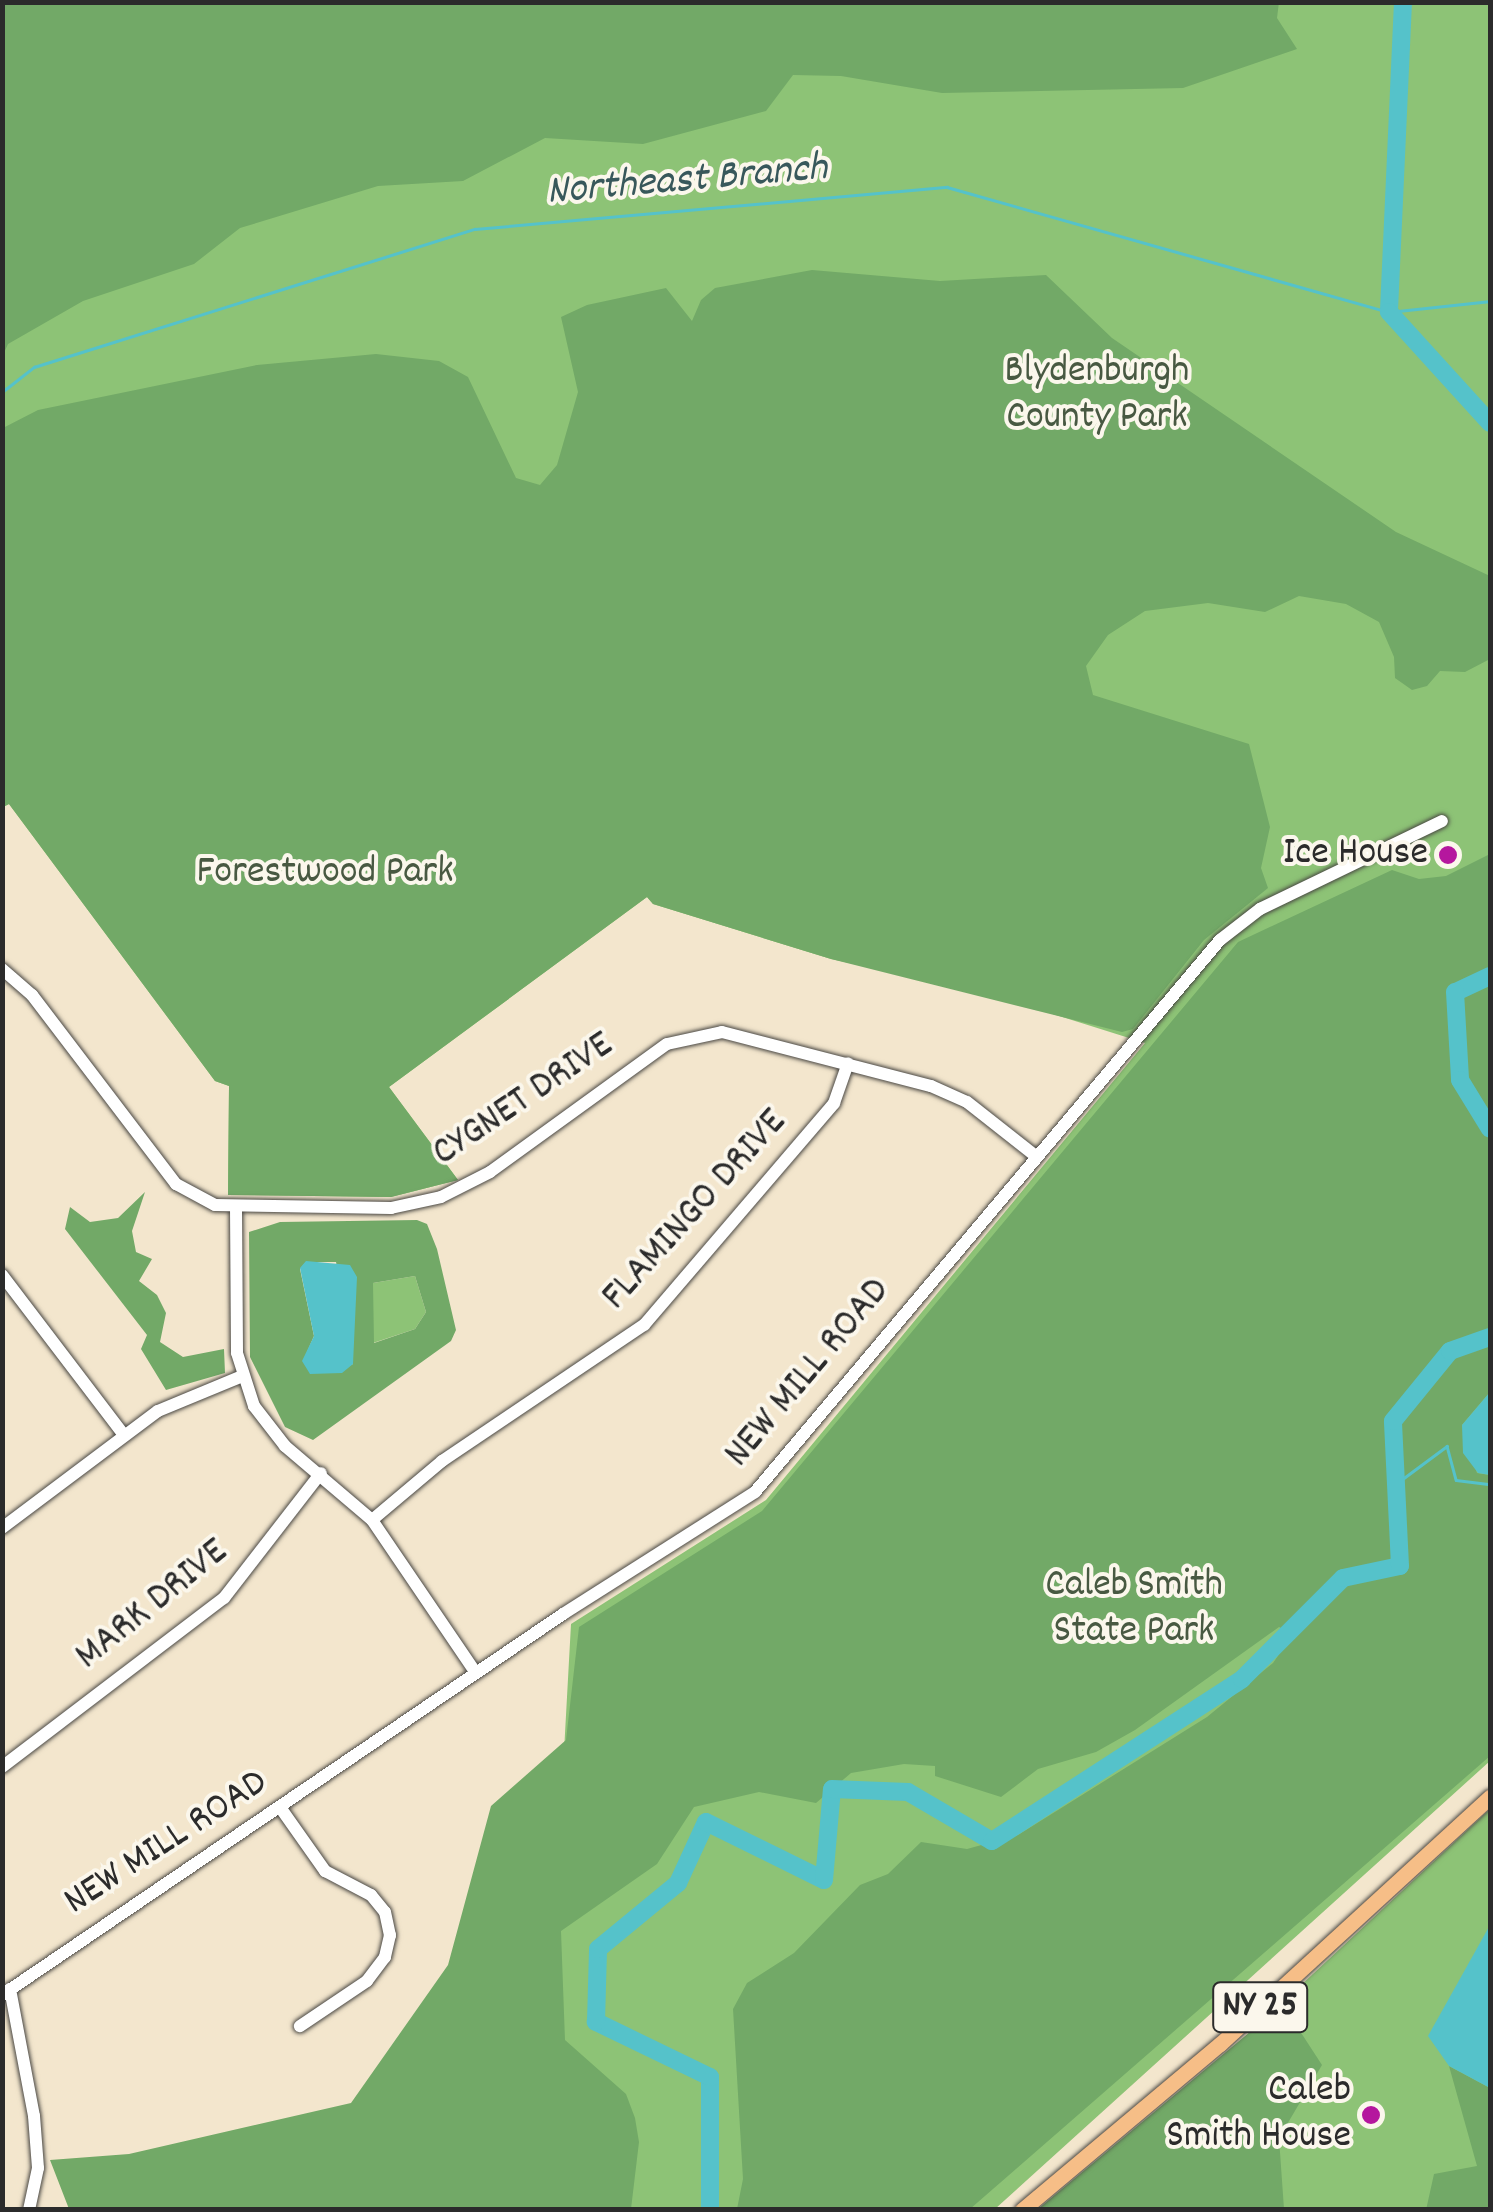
<!DOCTYPE html>
<html>
<head>
<meta charset="utf-8">
<style>
	body { margin:0 }
	#map { position:relative; width:1493px; height:2212px; overflow:hidden; background:#f3e6cd; font-family:Dekko,sans-serif }
	div>[style] { position:absolute }
	.green>* { inset:0; background:#8dc376 }
	.forest>* { inset:0; background:#72a967 }
	.water>* { inset:0; background:#55c2ca }
	.stream>* { height:2.5px; margin:-1.25px; padding:0 1.25px; transform-origin:1.25px; border-radius:1.25px; background:#55c2ca }
	.river>* { height:18px; margin:-9px; padding:0 9px; transform-origin:9px; border-radius:9px; background:#55c2ca }
	.roads { filter:drop-shadow(0 0 2px #494743) drop-shadow(0 0 2px #494743) }
	.minor>* { height:12px; margin:-6px; padding:0 6px; transform-origin:6px; border-radius:6px; background:#fff }
	.major>* { height:15px; margin:-7.5px; padding:0 7.5px; transform-origin:7.5px; border-radius:7.5px; background:#f6be87 }
	.dots>* { width:28px; height:28px; translate:-50% -50%; box-sizing:border-box; border:5px solid #fbf7ec; border-radius:50% }
	span { translate:-50% -50%; white-space:nowrap; text-align:center; line-height:1.15; -webkit-text-stroke:8px #fbf7ec; paint-order:stroke }
	.shield-label span { padding:2px 8px; background:#fbf7ec; border:2px solid; border-radius:8px; -webkit-text-stroke-width:0 }
	.shield-label { font-size:38px; color:#2b2b2b; font-weight:700 }
	.park-label { font-size:40px; color:#485942 }
	.poi-label { font-size:40px; color:#2b2b2b }
	.right { translate:-100% -50%; text-align:right }
	.street-label { font-size:40px; color:#2b2b2b }
	.water-label { font-size:42px; color:#38585b; font-style:italic }
	.frame { position:absolute; inset:0; border:5px solid #2b2b2b; pointer-events:none }
</style>
</head>
<body>
<div id="map">
	<div class="green">
		<div style="clip-path:polygon(3px 3px,1490px 3px,1490px 1761px,995px 2209px,382px 2209px,545px 2098px,571px 1624px,766px 1500px,1145px 1043px,986px 993px,831px 959px,653px 904px,647px 897px,389px 1087px,458px 1180px,391px 1197px,228px 1195px,229px 1086px,215px 1081px,9px 804px,3px 807px)"></div>
		<div style="clip-path:polygon(415px 1276px,426px 1312px,415px 1329px,373px 1343px,373px 1283px)"></div>
		<div style="clip-path:polygon(1490px 1809px,1490px 2209px,1049px 2210px,1137px 2138px)"></div>
	</div>
	<div class="forest">
		<div style="clip-path:polygon(1279px 2px,1277px 18px,1297px 49px,1183px 88px,942px 93px,841px 76px,793px 75px,766px 111px,643px 144px,545px 138px,463px 181px,378px 186px,240px 228px,194px 264px,83px 301px,8px 344px,3px 355px,3px 3px)"></div>
		<div style="clip-path:polygon(812px 270px,940px 281px,1046px 275px,1112px 338px,1396px 532px,1490px 576px,1490px 659px,1465px 672px,1440px 671px,1427px 686px,1412px 690px,1395px 678px,1394px 657px,1379px 622px,1346px 604px,1299px 596px,1265px 612px,1208px 603px,1145px 611px,1108px 635px,1086px 666px,1093px 695px,1249px 744px,1270px 827px,1261px 868px,1268px 888px,1204px 940px,1133px 1029px,1122px 1032px,831px 959px,653px 904px,647px 897px,389px 1087px,458px 1180px,391px 1197px,228px 1195px,229px 1086px,215px 1081px,9px 804px,3px 807px,3px 428px,38px 410px,257px 365px,376px 354px,439px 361px,468px 377px,516px 478px,540px 485px,557px 465px,578px 392px,561px 317px,587px 305px,666px 288px,692px 321px,701px 300px,715px 288px)"></div>
		<div style="clip-path:polygon(1490px 854px,1490px 1392px,1462px 1425px,1477px 1473px,1490px 1475px,1490px 1756px,970px 2209px,737px 2209px,743px 2179px,733px 2009px,747px 1983px,794px 1953px,860px 1885px,888px 1874px,921px 1842px,967px 1849px,1018px 1835px,1207px 1717px,1273px 1663px,1293px 1634px,1279px 1627px,1135px 1730px,1096px 1752px,1038px 1769px,1001px 1797px,935px 1776px,935px 1766px,904px 1764px,851px 1773px,816px 1803px,759px 1792px,694px 1807px,657px 1864px,561px 1931px,565px 2040px,626px 2094px,635px 2118px,639px 2142px,631px 2209px,69px 2209px,50px 2160px,129px 2154px,351px 2103px,448px 1965px,491px 1806px,566px 1740px,579px 1627px,762px 1511px,1238px 942px,1392px 870px,1419px 879px,1446px 876px)"></div>
		<div style="clip-path:polygon(145px 1192px,132px 1231px,136px 1252px,152px 1259px,139px 1281px,157px 1295px,166px 1313px,160px 1342px,183px 1357px,224px 1349px,225px 1373px,166px 1390px,141px 1349px,147px 1335px,65px 1229px,70px 1207px,90px 1222px,118px 1218px)"></div>
		<div style="clip-path:polygon(evenodd,417px 1220px,427px 1224px,437px 1249px,456px 1330px,451px 1341px,313px 1440px,285px 1427px,250px 1357px,249px 1232px,280px 1222px,417px 1220px,306px 1262px,336px 1262px,350px 1326px,353px 1364px,330px 1373px,321px 1372px,307px 1352px,314px 1336px,300px 1269px,306px 1262px,417px 1220px,415px 1276px,426px 1312px,415px 1329px,374px 1343px,373px 1283px,415px 1276px)"></div>
		<div style="clip-path:polygon(1275px 2011px,1296px 2025px,1322px 2065px,1279px 2138px,1284px 2209px,1038px 2209px)"></div>
		<div style="clip-path:polygon(1449px 2066px,1490px 2088px,1490px 2209px,1426px 2210px,1434px 2174px,1477px 2166px)"></div>
	</div>
	<div class="water">
		<div style="clip-path:polygon(306px 1261px,350px 1265px,357px 1277px,353px 1364px,342px 1373px,310px 1374px,302px 1361px,314px 1336px,300px 1268px)"></div>
		<div style="clip-path:polygon(1490px 1392px,1490px 1475px,1478px 1473px,1463px 1453px,1462px 1425px)"></div>
		<div style="clip-path:polygon(1490px 1925px,1490px 2088px,1449px 2066px,1428px 2036px)"></div>
	</div>
	<div class="stream">
		<div style="left:2px;top:392px;width:41px;rotate:-38deg"></div>
		<div style="left:34px;top:367px;width:462px;rotate:-17.4deg"></div>
		<div style="left:475px;top:229px;width:474px;rotate:-5.1deg"></div>
		<div style="left:947px;top:187px;width:459px;rotate:15.8deg"></div>
		<div style="left:1389px;top:312px;width:102px;rotate:-6.2deg"></div>
		<div style="left:1397px;top:1483px;width:62px;rotate:-36.5deg"></div>
		<div style="left:1447px;top:1446px;width:35px;rotate:75deg"></div>
		<div style="left:1456px;top:1480px;width:34px;rotate:7deg"></div>
	</div>
	<div class="river">
		<div style="left:1403px;top:2px;width:310px;rotate:92.6deg"></div>
		<div style="left:1389px;top:312px;width:150px;rotate:47.7deg"></div>
		<div style="left:1490px;top:976px;width:38px;rotate:155deg"></div>
		<div style="left:1455px;top:992px;width:88px;rotate:86.7deg"></div>
		<div style="left:1460px;top:1080px;width:57px;rotate:58.5deg"></div>
		<div style="left:710px;top:2210px;width:133px;rotate:-90deg"></div>
		<div style="left:710px;top:2077px;width:127px;rotate:-154.2deg"></div>
		<div style="left:596px;top:2022px;width:73px;rotate:-88.4deg"></div>
		<div style="left:598px;top:1949px;width:104px;rotate:-39.5deg"></div>
		<div style="left:678px;top:1883px;width:67px;rotate:-65.3deg"></div>
		<div style="left:706px;top:1822px;width:131px;rotate:26.2deg"></div>
		<div style="left:824px;top:1880px;width:91px;rotate:-85deg"></div>
		<div style="left:832px;top:1789px;width:76px;rotate:2.3deg"></div>
		<div style="left:908px;top:1792px;width:97px;rotate:30.3deg"></div>
		<div style="left:992px;top:1841px;width:298px;rotate:-32.9deg"></div>
		<div style="left:1242px;top:1679px;width:143px;rotate:-45deg"></div>
		<div style="left:1343px;top:1578px;width:58px;rotate:-11.9deg"></div>
		<div style="left:1400px;top:1566px;width:145px;rotate:-92.8deg"></div>
		<div style="left:1393px;top:1421px;width:90px;rotate:-50.8deg"></div>
		<div style="left:1450px;top:1351px;width:42px;rotate:-19.3deg"></div>
	</div>
	<div class="roads">
		<div class="minor">
			<div style="left:2px;top:969px;width:40px;rotate:41deg"></div>
			<div style="left:32px;top:995px;width:238px;rotate:52.7deg"></div>
			<div style="left:176px;top:1184px;width:44px;rotate:28.3deg"></div>
			<div style="left:215px;top:1205px;width:176px;rotate:1deg"></div>
			<div style="left:391px;top:1208px;width:51px;rotate:-12.4deg"></div>
			<div style="left:441px;top:1197px;width:55px;rotate:-27deg"></div>
			<div style="left:490px;top:1172px;width:218px;rotate:-35.9deg"></div>
			<div style="left:667px;top:1044px;width:56px;rotate:-12.3deg"></div>
			<div style="left:722px;top:1032px;width:216px;rotate:14.5deg"></div>
			<div style="left:931px;top:1086px;width:39px;rotate:24deg"></div>
			<div style="left:967px;top:1102px;width:89px;rotate:38.2deg"></div>
			<div style="left:236px;top:1208px;width:145px;rotate:89.6deg"></div>
			<div style="left:237px;top:1353px;width:56px;rotate:72.2deg"></div>
			<div style="left:254px;top:1406px;width:51px;rotate:52.2deg"></div>
			<div style="left:285px;top:1446px;width:114px;rotate:40.4deg"></div>
			<div style="left:372px;top:1520px;width:185px;rotate:55.8deg"></div>
			<div style="left:2px;top:1275px;width:201px;rotate:52.7deg"></div>
			<div style="left:372px;top:1520px;width:92px;rotate:-40.1deg"></div>
			<div style="left:442px;top:1461px;width:244px;rotate:-34deg"></div>
			<div style="left:644px;top:1325px;width:292px;rotate:-49.4deg"></div>
			<div style="left:834px;top:1103px;width:42px;rotate:-70.7deg"></div>
			<div style="left:2px;top:1528px;width:195px;rotate:-36.9deg"></div>
			<div style="left:158px;top:1411px;width:89px;rotate:-22.5deg"></div>
			<div style="left:2px;top:1767px;width:279px;rotate:-37.3deg"></div>
			<div style="left:224px;top:1598px;width:158px;rotate:-52.2deg"></div>
			<div style="left:282px;top:1810px;width:75px;rotate:54.8deg"></div>
			<div style="left:325px;top:1871px;width:52px;rotate:27.6deg"></div>
			<div style="left:371px;top:1895px;width:22px;rotate:51deg"></div>
			<div style="left:385px;top:1912px;width:24px;rotate:78deg"></div>
			<div style="left:390px;top:1935px;width:23px;rotate:103deg"></div>
			<div style="left:385px;top:1957px;width:30px;rotate:127deg"></div>
			<div style="left:367px;top:1981px;width:81px;rotate:146.1deg"></div>
			<div style="left:10px;top:1989px;width:129px;rotate:79.3deg"></div>
			<div style="left:34px;top:2116px;width:52px;rotate:85.6deg"></div>
			<div style="left:38px;top:2168px;width:43px;rotate:102.1deg"></div>
			<div style="left:2px;top:1995px;width:678px;rotate:-34.18deg"></div>
			<div style="left:563px;top:1614px;width:227px;rotate:-32.4deg"></div>
			<div style="left:755px;top:1492px;width:722px;rotate:-49.89deg"></div>
			<div style="left:1220px;top:940px;width:51px;rotate:-37.8deg"></div>
			<div style="left:1260px;top:909px;width:202px;rotate:-25.8deg"></div>
		</div>
		<div class="major">
			<div style="left:1022px;top:2210px;width:258px;rotate:-40deg"></div>
			<div style="left:1220px;top:2044px;width:366px;rotate:-42.5deg"></div>
		</div>
	</div>
	<div class="dots">
		<div style="left:1448px;top:855px;background:#b5179e"></div>
		<div style="left:1371px;top:2115px;background:#b5179e"></div>
	</div>
	<div class="shield-label">
		<span style="left:1260px;top:2007px">NY 25</span>
	</div>
	<div class="park-label">
		<span style="left:1097px;top:396px">Blydenburgh<br>County Park</span>
		<span style="left:325px;top:874px">Forestwood Park</span>
		<span style="left:1134px;top:1610px">Caleb Smith<br>State Park</span>
	</div>
	<div class="poi-label">
		<span class="right" style="left:1428px;top:855px">Ice House</span>
		<span class="right" style="left:1351px;top:2115px">Caleb<br>Smith House</span>
	</div>
	<div class="street-label">
		<span style="left:524px;top:1101px;rotate:-34deg">CYGNET DRIVE</span>
		<span style="left:696px;top:1211px;rotate:-48deg">FLAMINGO DRIVE</span>
		<span style="left:809px;top:1374px;rotate:-50deg">NEW MILL ROAD</span>
		<span style="left:153px;top:1606px;rotate:-39deg">MARK DRIVE</span>
		<span style="left:167px;top:1844px;rotate:-33deg">NEW MILL ROAD</span>
	</div>
	<div class="water-label">
		<span style="left:687px;top:182px;rotate:-5deg">Northeast Branch</span>
	</div>
	<div class="frame"></div>
</div>
</body>
</html>
